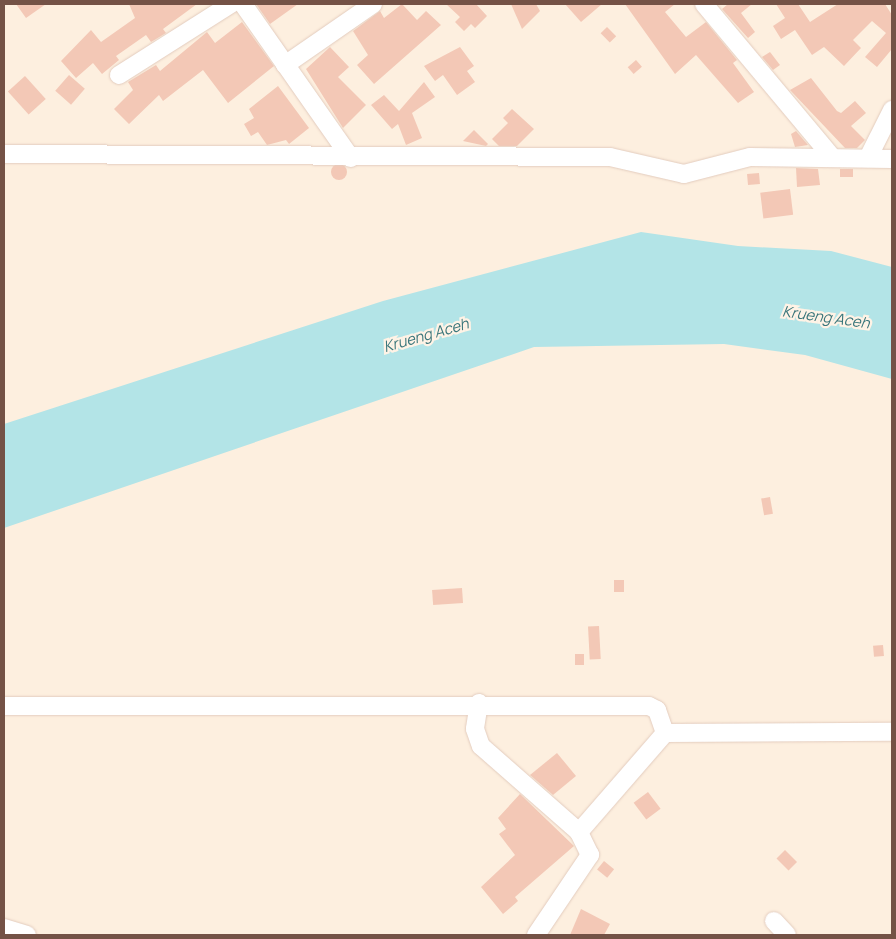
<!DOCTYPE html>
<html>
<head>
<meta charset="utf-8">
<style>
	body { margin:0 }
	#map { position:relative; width:896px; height:939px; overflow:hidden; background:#fdefdf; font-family:Manrope,sans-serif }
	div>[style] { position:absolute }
	.water>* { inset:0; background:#b3e4e7 }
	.building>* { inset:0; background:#f3c8b6; transform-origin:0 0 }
	.round { border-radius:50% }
	.roads { filter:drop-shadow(0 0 1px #e3ccbe) drop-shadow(0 0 1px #e3ccbe) }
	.minor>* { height:18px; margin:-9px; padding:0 9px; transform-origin:9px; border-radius:9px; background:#fff }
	span { translate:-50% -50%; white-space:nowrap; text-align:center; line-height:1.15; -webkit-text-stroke:4.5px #fff3e6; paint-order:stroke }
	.water-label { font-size:15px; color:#3a767b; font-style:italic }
	.frame { position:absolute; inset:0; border:5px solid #745246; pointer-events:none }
</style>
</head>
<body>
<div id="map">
	<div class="water">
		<div style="clip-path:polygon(641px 232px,738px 246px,831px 251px,892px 267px,892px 379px,805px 355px,724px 344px,534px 347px,4px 528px,4px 424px,383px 301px)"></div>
	</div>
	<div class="building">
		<div style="clip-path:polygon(16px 4px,46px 4px,26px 18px)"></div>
		<div style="clip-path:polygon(129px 4px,197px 4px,163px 29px,166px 33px,151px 42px,146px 35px,116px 56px,119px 60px,102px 74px,93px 63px,76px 78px,61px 61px,91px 30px,101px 42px,135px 18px)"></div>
		<div style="clip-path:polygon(256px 4px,298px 4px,270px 24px)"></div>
		<div style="clip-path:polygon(402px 4px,417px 20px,426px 11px,441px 25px,374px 84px,357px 65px,368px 55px,353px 31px,380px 11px,384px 18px)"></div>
		<div style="clip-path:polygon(446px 4px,476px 4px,487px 16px,475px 28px,471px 24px,464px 31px,455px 22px,460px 17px)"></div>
		<div style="clip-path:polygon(511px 4px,536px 4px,540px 11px,522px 29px)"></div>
		<div style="clip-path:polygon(565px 4px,602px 4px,581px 22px)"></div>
		<div style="clip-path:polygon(625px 4px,675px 4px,665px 12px,686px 37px,706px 22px,737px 60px,733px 63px,754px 92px,738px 103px,696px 55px,675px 74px)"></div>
		<div style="clip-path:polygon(728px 4px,752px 4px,741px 13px,755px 32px,748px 38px,722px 9px)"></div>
		<div style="clip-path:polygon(776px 4px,798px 4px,810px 22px,838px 4px,885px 4px,892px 15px,892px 49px,877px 67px,865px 57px,886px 33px,872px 21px,853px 40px,861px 48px,844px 66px,824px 47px,812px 55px,795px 30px,781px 39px,773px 26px,785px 18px)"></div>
		<div style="clip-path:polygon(242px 22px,274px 66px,228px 103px,203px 70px,163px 101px,159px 95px,129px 124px,114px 109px,133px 90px,128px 82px,156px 65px,160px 71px,207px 32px,215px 43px)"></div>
		<div style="left:607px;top:27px;width:13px;height:9px;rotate:45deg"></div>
		<div style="clip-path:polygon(330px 47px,349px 67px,338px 77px,366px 105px,343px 128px,306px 69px)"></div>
		<div style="clip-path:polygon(460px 47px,474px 66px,467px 71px,475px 82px,457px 95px,443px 75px,435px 81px,424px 66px)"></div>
		<div style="clip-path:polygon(770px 52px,780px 65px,773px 70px,762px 57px)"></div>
		<div style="left:636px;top:60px;width:9px;height:11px;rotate:49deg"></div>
		<div style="left:69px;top:75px;width:21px;height:21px;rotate:41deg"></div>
		<div style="left:25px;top:76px;width:31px;height:23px;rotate:48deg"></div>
		<div style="clip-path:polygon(811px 78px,837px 111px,841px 113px,855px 101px,866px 113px,851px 126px,865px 140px,857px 148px,845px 148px,790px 90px)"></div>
		<div style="clip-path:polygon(424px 82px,435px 97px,412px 113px,422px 138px,406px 145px,398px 124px,392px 129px,371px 105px,384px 95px,399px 111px)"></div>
		<div style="clip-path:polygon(278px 86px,309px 128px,289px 144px,286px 140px,267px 145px,258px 132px,251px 136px,244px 124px,254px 118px,249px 109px)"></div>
		<div style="clip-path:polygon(512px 109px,534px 129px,517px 146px,499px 146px,492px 139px,508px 123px,503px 118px)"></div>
		<div style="clip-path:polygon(474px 130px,488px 144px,486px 146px,463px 141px)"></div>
		<div style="clip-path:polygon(796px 131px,808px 145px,795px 147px,791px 134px)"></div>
		<div class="round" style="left:331px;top:164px;width:16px;height:16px"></div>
		<div style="clip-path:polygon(796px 168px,818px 169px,820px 185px,797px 187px)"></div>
		<div style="left:840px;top:169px;width:13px;height:8px"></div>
		<div style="left:759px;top:173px;width:11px;height:12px;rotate:85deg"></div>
		<div style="left:790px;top:189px;width:26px;height:30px;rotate:83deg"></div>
		<div style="left:770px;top:497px;width:17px;height:9px;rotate:80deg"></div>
		<div style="left:614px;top:580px;width:10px;height:12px"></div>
		<div style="left:462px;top:588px;width:15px;height:30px;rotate:86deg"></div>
		<div style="left:599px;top:626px;width:33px;height:11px;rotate:87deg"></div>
		<div style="left:883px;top:645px;width:11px;height:10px;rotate:85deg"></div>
		<div style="left:575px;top:654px;width:9px;height:11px"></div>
		<div style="clip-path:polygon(557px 753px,576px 776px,553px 795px,530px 775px)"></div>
		<div style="left:648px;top:792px;width:21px;height:18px;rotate:53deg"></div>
		<div style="clip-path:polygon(520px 794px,574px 846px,515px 897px,518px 901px,503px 914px,481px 887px,515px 855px,499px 834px,506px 829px,498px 818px)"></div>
		<div style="left:785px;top:850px;width:17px;height:12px;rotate:45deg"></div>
		<div style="left:604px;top:861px;width:13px;height:11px;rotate:39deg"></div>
		<div style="clip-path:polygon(581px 909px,610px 924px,604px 935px,570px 935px)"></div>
	</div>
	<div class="roads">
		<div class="minor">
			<div style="left:243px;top:4px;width:188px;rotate:55deg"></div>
			<div style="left:704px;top:4px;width:199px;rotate:50.1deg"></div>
			<div style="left:285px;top:65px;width:107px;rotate:-34.7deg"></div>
			<div style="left:119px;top:75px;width:133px;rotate:-32.4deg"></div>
			<div style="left:4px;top:154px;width:606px;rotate:0.28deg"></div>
			<div style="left:610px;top:157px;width:76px;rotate:12.9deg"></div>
			<div style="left:684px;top:174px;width:68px;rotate:-14.4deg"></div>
			<div style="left:750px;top:157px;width:142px;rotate:0.8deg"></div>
			<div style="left:868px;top:158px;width:54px;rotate:-63.4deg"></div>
			<div style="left:479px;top:703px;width:26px;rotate:99deg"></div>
			<div style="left:475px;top:729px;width:18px;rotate:71deg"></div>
			<div style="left:481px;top:746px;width:130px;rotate:41.3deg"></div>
			<div style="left:4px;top:706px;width:645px"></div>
			<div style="left:649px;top:706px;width:9px;rotate:27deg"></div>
			<div style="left:657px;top:710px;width:24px;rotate:71deg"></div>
			<div style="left:665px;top:733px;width:227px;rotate:-0.3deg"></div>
			<div style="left:774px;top:921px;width:19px;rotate:47deg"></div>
			<div style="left:4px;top:928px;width:24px;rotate:17deg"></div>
			<div style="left:536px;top:935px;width:97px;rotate:-56deg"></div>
			<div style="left:590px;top:855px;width:25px;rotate:-116deg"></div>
			<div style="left:579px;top:832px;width:131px;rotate:-49deg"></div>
		</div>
	</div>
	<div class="water-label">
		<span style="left:826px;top:317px;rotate:8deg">Krueng Aceh</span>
		<span style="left:426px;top:335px;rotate:-16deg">Krueng Aceh</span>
	</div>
	<div class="frame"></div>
</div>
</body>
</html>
